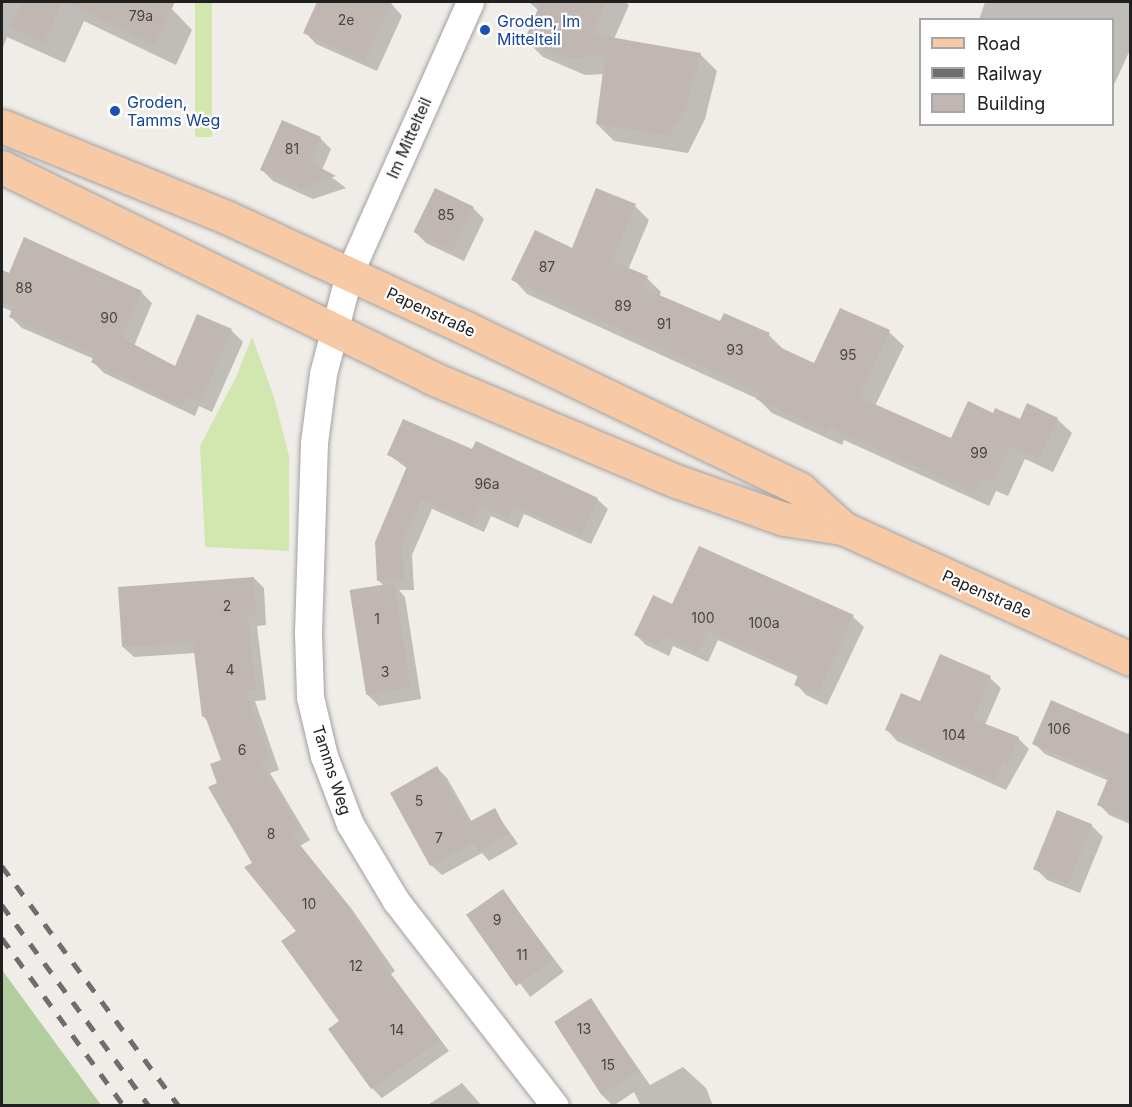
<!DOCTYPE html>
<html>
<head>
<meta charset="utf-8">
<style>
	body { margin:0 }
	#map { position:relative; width:1132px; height:1107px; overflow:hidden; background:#f0ece7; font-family:Inter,sans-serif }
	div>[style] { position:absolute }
	.grass>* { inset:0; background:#d2e7b0; transform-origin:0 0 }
	.forest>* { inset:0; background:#b2cd9e }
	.shadow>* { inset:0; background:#0003; transform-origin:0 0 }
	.building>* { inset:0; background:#c0b7b3; transform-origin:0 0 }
	.roads { filter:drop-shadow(0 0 2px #a1a1a1) drop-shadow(0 0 2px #a1a1a1) }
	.minor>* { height:27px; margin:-13.5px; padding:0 13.5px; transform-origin:13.5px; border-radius:13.5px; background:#fff }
	.primary>* { height:33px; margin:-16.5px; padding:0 16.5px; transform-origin:16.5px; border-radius:16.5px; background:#f7c9a5 }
	.rail>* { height:4.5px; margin-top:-2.25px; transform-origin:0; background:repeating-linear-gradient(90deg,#6e6e6e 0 12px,transparent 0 24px) }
	.dots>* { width:16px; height:16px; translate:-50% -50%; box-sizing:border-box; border:3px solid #fff; border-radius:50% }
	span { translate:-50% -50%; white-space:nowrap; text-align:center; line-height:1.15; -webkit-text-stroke:4.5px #fff; paint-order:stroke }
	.number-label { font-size:14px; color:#484645 }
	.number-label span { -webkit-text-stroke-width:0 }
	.transit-label { font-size:16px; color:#164399 }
	.left { translate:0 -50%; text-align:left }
	.street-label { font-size:16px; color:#202020 }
	.frame { position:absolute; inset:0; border:3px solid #202020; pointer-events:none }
	.legend { position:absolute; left:919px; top:18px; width:195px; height:108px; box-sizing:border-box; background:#fff; border:2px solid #a6a6a6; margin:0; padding:8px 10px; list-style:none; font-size:18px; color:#202020 }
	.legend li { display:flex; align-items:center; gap:12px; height:30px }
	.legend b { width:30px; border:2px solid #a6a6a6 }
</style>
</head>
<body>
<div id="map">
	<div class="grass">
		<div style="left:195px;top:2px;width:17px;height:135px"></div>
		<div style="clip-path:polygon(252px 337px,274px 397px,289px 456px,289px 551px,205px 547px,200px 446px,236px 377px)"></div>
	</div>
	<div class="forest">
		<div style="clip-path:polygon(2px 970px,101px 1105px,2px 1105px)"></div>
	</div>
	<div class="shadow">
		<div style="clip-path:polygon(2px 2px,155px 2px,171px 8px,192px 30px,176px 65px,84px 21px,65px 63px,7px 37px,2px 50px)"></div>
		<div style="clip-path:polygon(319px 2px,339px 9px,342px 2px,390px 2px,402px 16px,377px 71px,316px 44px,305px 32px)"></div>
		<div style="clip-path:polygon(529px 2px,625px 2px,629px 5px,614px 39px,700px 54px,717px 71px,705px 119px,688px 153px,614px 141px,597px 124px,604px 74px,585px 75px,543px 57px,526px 40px,539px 11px)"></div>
		<div style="clip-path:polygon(985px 2px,1130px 2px,1130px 50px,1112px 89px,1112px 20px,979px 20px)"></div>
		<div style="clip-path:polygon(320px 138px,331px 149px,322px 170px,346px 188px,313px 199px,273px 181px,262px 170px)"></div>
		<div style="clip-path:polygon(635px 206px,649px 220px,628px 270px,647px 278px,661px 292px,659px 297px,721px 323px,769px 335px,783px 349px,815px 365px,841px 310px,889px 332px,904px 346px,875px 406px,951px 440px,993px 415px,1021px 421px,1057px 419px,1072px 433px,1053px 472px,1025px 459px,1008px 496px,996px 491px,989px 506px,844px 440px,842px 445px,772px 413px,758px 399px,527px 294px,513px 279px,573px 250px)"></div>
		<div style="clip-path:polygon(473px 208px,484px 219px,464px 261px,426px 243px,415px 232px)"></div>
		<div style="clip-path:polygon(25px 239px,141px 292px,152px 303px,134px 346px,176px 368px,198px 316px,232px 331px,243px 342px,212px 412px,199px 406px,195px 416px,104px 373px,93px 362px,94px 359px,22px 328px,11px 317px,13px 312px,2px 307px,2px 272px,10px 275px)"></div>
		<div style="clip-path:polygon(473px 451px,597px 499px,608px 509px,591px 544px,524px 514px,518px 528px,491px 516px,484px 532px,432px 509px,412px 555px,414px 590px,399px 590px,405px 597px,421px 699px,379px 706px,367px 694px,384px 586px,378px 580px,408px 469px,389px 455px)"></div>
		<div style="clip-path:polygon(700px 548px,853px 617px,864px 627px,827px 705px,806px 695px,796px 684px,799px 677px,718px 640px,708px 662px,673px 646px,669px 656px,646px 645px,636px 635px,673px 606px)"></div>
		<div style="clip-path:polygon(254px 578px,264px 588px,266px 625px,257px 626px,266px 700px,255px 701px,279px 770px,270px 773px,310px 840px,300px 846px,351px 908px,395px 971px,391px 974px,449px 1051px,382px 1098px,372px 1088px,298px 931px,254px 863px,219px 784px,223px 761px,209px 723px,203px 716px,196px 653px,134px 657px,123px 647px)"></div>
		<div style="clip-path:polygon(941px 656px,990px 678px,1001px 688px,985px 725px,1018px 738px,1029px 749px,1006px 790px,897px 741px,887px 730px,920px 703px)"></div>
		<div style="clip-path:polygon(1130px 737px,1130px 824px,1109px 815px,1099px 804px,1109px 781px,1045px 754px,1034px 743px)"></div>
		<div style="clip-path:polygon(437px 768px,447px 778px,472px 822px,494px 810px,518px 844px,489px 861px,482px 853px,442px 875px,431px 865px,392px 794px)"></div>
		<div style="clip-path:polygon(1058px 812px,1091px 825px,1103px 837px,1080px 893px,1047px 880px,1035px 868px)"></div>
		<div style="left:503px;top:891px;width:101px;height:42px;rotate:53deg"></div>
		<div style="clip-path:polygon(591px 1000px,650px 1085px,683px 1067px,706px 1088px,713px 1106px,641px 1106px,634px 1092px,613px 1106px,602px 1095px)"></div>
		<div style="clip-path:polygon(462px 1083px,482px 1106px,426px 1106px)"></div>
	</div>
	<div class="building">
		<div style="clip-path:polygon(22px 2px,62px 2px,44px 43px,10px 28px)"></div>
		<div style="clip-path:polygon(65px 2px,175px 2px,155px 45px)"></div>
		<div style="clip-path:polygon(317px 2px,392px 2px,365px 61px,303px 33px)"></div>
		<div style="clip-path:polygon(541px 2px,606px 2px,593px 34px,701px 53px,688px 102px,670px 136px,596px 124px,605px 56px,567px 58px,524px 41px)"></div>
		<div style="clip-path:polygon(282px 120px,321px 137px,310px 162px,336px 176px,301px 188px,260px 170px)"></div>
		<div style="left:435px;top:188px;width:43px;height:49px;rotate:26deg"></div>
		<div style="clip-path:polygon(596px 188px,636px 204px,612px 261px,648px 276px,643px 288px,720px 321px,724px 313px,770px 333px,766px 341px,814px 363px,840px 308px,890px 330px,859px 397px,951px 438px,968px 401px,993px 413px,995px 408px,1020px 419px,1027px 403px,1058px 418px,1039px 459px,1011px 446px,993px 483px,982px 478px,975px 493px,830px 427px,827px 432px,756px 399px,759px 393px,511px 280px,535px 230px,572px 248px)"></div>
		<div style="clip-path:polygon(24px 237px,142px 291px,122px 338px,175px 366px,197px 314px,232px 329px,201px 402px,188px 396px,183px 406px,164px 398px,91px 362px,95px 354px,9px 317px,13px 307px,2px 302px,2px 270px,9px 273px)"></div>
		<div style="clip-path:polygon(403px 419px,472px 449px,476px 441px,598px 498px,581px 535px,513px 505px,508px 518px,480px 506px,473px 523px,422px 500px,402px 543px,404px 580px,377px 581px,375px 542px,408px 464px,387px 455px)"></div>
		<div style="clip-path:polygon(699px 546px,854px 615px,817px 695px,794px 685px,799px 673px,708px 630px,697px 652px,663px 636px,658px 646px,634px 635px,653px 595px,672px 604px)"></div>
		<div style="clip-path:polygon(254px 577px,256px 616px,248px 616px,256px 690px,246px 691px,270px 759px,261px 763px,301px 830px,292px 835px,341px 896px,386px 961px,382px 963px,440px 1040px,371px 1089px,328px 1029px,339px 1021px,281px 941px,296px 931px,244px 867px,252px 863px,208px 787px,217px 783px,210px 764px,221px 760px,205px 716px,202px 717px,193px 643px,122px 647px,118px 587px)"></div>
		<div style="left:394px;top:583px;width:106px;height:45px;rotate:81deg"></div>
		<div style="clip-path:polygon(940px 654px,991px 676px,973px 719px,1019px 737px,1008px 765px,1003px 763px,995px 781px,885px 730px,901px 693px,920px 701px)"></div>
		<div style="clip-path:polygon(1051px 700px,1128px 734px,1131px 728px,1131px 820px,1097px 805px,1109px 776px,1032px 744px)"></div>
		<div style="clip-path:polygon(437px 766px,469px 822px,495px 808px,509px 834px,478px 851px,473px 843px,430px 866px,390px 793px)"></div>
		<div style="left:1057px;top:810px;width:38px;height:64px;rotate:22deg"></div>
		<div style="left:503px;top:889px;width:87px;height:45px;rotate:55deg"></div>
		<div style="left:591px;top:998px;width:87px;height:44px;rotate:57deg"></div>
	</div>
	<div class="roads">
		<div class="minor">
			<div style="left:470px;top:2px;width:298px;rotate:114deg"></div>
			<div style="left:349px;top:274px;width:103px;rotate:104.6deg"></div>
			<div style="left:323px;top:374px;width:69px;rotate:97.5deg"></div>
			<div style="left:314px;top:442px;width:191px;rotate:91.8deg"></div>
			<div style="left:308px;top:633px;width:64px;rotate:88.2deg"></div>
			<div style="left:310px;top:697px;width:61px;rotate:76.7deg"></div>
			<div style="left:324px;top:756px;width:73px;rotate:69.1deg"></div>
			<div style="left:350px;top:824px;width:90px;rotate:59.1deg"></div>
			<div style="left:396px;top:901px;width:259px;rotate:52.2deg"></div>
		</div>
		<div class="primary">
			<div style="left:2px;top:126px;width:242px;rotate:22.1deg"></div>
			<div style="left:226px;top:217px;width:264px;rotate:24.8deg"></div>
			<div style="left:466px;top:328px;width:371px;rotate:25.7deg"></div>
			<div style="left:800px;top:489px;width:58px;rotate:42.2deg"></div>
			<div style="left:2px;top:167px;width:479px;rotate:26.1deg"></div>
			<div style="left:432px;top:378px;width:265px;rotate:22.9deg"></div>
			<div style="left:676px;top:481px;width:114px;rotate:19.4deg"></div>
			<div style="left:784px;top:519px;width:60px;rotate:8.7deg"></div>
			<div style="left:843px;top:528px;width:315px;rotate:24.5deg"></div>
		</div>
	</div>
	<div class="rail">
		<div style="left:2px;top:866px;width:298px;rotate:53.6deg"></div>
		<div style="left:2px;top:905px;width:249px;rotate:53.8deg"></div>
		<div style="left:2px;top:938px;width:208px;rotate:54deg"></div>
	</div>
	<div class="dots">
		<div style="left:485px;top:30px;background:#1a4fb4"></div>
		<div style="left:115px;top:111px;background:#1a4fb4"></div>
	</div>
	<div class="number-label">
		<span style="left:141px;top:16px">79a</span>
		<span style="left:346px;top:20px">2e</span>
		<span style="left:292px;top:149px">81</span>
		<span style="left:446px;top:215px">85</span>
		<span style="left:547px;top:267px">87</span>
		<span style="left:24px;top:288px">88</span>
		<span style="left:623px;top:306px">89</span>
		<span style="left:109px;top:318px">90</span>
		<span style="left:664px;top:324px">91</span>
		<span style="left:735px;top:350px">93</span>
		<span style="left:848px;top:355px">95</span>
		<span style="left:979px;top:453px">99</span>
		<span style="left:487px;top:484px">96a</span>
		<span style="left:227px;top:606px">2</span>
		<span style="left:703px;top:618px">100</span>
		<span style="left:377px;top:619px">1</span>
		<span style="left:764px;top:623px">100a</span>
		<span style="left:230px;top:670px">4</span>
		<span style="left:385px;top:672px">3</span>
		<span style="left:1059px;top:729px">106</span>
		<span style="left:954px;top:735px">104</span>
		<span style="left:242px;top:750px">6</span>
		<span style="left:419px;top:801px">5</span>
		<span style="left:271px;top:834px">8</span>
		<span style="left:439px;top:838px">7</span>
		<span style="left:309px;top:904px">10</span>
		<span style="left:497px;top:920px">9</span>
		<span style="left:522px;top:955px">11</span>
		<span style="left:356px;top:966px">12</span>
		<span style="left:584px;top:1029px">13</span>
		<span style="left:397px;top:1030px">14</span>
		<span style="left:608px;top:1065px">15</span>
	</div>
	<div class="transit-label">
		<span class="left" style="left:497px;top:30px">Groden, Im<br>Mittelteil</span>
		<span class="left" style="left:127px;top:111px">Groden,<br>Tamms Weg</span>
	</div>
	<div class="street-label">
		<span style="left:409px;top:138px;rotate:-66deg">Im Mittelteil</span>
		<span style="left:431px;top:312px;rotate:25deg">Papenstraße</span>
		<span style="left:987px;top:594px;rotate:24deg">Papenstraße</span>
		<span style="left:332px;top:770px;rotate:72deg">Tamms Weg</span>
	</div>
	<div class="frame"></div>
	<ul class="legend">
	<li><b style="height:8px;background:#f7c9a5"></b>Road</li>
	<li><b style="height:8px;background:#6e6e6e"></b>Railway</li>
	<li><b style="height:16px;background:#c0b7b3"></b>Building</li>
	</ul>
</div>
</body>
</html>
